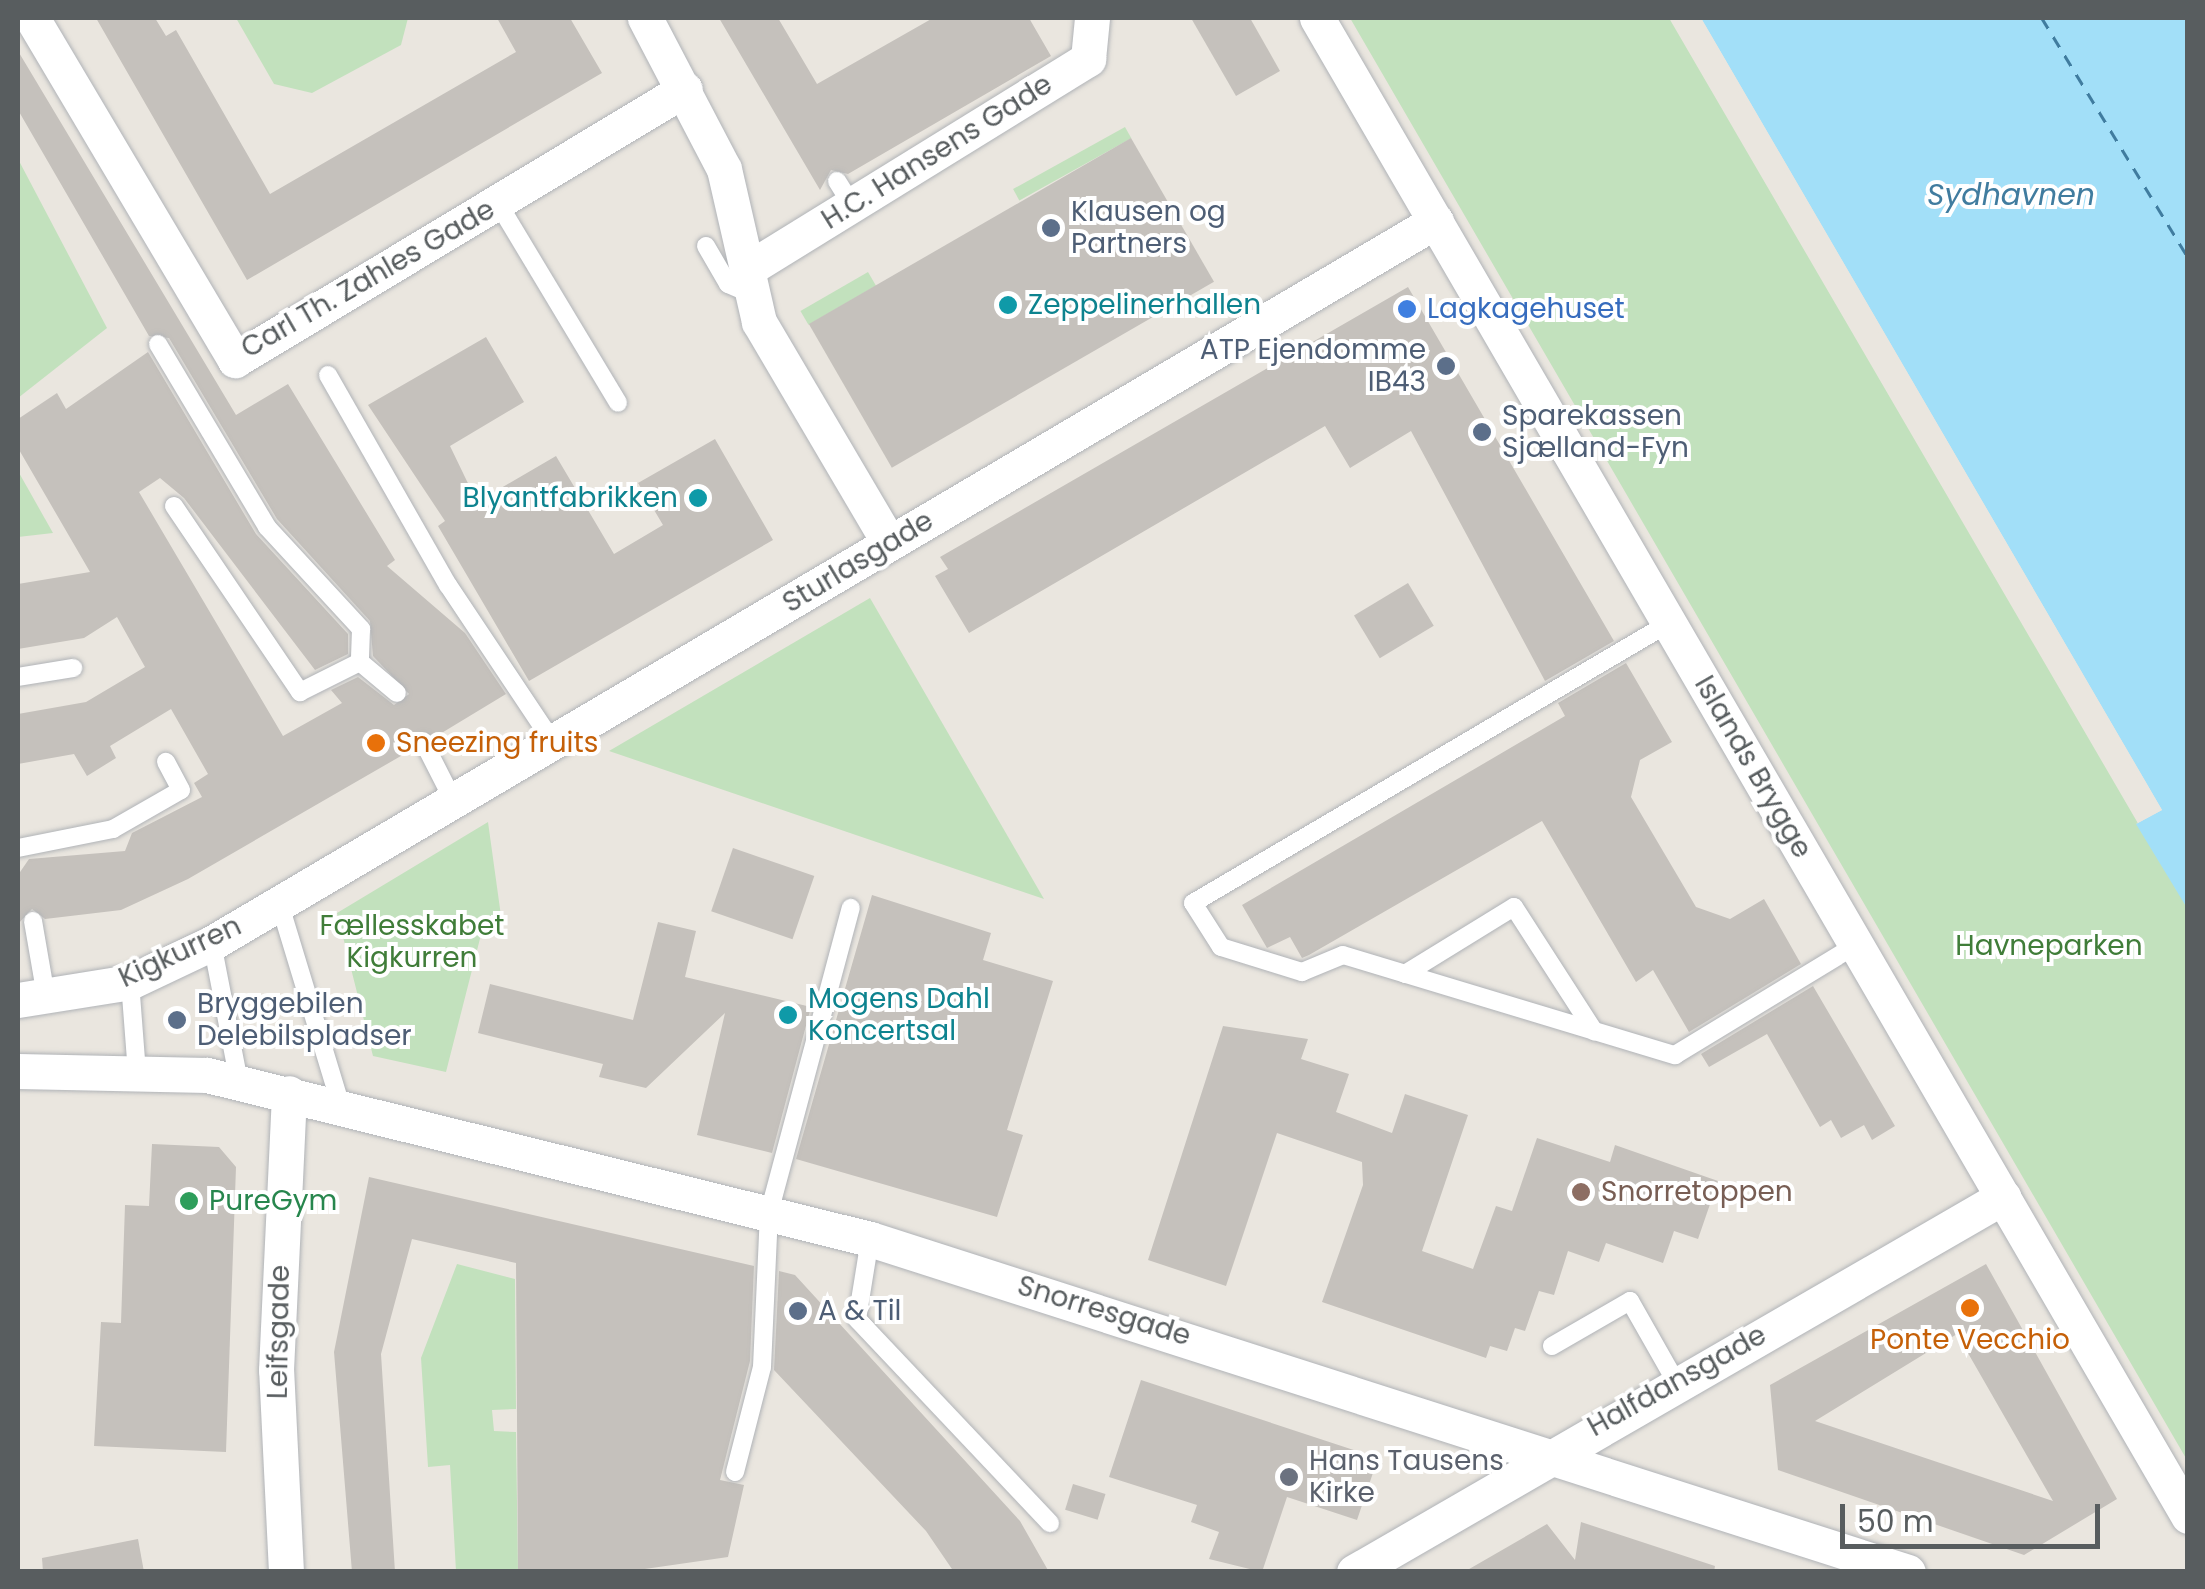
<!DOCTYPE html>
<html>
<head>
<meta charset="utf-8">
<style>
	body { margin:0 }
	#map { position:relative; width:2205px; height:1589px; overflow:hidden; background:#eae6df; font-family:Poppins,sans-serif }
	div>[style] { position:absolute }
	.green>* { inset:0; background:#c2e1bd; transform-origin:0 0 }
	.water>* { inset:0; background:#a2dff8 }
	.pier>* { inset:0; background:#eae6df }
	.ferry>* { height:2.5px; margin-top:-1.25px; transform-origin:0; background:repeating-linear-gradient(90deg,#407c9f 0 12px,transparent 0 22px) }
	.building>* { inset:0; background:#c5c1bc; transform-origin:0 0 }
	.roads { filter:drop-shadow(0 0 2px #b0b3b7) drop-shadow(0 0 2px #b0b3b7) }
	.service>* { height:18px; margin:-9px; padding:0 9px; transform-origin:9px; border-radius:9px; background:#fff }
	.minor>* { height:35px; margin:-17.5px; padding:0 17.5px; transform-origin:17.5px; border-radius:17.5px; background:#fff }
	.dots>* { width:28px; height:28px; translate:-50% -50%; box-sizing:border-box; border:5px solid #fff; border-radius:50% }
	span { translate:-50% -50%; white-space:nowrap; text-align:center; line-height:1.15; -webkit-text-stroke:8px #fff; paint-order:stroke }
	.street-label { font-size:28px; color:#585d5f }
	.service-label { font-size:28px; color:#4e5e75 }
	.left { translate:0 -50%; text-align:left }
	.right { translate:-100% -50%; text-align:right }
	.culture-label { font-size:28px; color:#0d838f }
	.shop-label { font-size:28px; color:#366cbe }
	.food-label { font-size:28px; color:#c56008 }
	.park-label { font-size:28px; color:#407d39 }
	.education-label { font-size:28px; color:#785e54 }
	.leisure-label { font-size:28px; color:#27864d }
	.worship-label { font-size:28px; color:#5b616d }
	.water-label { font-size:30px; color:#407c9f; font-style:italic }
	.frame { position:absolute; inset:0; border:20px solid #585d5f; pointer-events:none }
	.scale { position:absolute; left:1840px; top:1504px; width:260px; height:45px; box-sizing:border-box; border:5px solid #585d5f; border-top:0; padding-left:12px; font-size:30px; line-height:35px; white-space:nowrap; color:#585d5f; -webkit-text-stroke:8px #fff; paint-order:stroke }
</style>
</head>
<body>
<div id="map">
	<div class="green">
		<div style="clip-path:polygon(236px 18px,408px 18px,401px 45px,312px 93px,274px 84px)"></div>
		<div style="clip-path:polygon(1350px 18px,1669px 18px,2164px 868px,2188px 908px,2187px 1460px)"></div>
		<div style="left:1125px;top:127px;width:13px;height:128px;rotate:61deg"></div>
		<div style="clip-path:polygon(18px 159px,107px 328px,18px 398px)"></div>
		<div style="left:868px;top:272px;width:16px;height:78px;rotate:60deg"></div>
		<div style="clip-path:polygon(18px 471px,53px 533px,18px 537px)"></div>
		<div style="clip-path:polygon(870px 598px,1044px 899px,609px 751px)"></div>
		<div style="clip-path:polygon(488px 822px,501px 916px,485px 919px,446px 1072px,373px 1056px,337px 913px)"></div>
		<div style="clip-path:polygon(457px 1264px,515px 1279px,516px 1409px,492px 1410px,494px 1431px,516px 1432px,518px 1571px,456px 1571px,450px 1465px,428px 1467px,421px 1358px)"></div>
	</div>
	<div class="water">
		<div style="clip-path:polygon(1701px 18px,2187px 18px,2187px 908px,2136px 824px,2162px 810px)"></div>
	</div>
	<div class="pier">
		<div style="clip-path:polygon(1696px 18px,1701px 18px,2162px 810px,2136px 824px,2155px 808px)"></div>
	</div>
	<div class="ferry">
		<div style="left:2042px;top:18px;width:280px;rotate:58.6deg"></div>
	</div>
	<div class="building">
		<div style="clip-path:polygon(96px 18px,155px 18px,166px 36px,176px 30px,270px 194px,516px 52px,497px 18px,570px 18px,602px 73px,247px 280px)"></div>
		<div style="clip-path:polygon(719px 18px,778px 18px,817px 84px,933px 18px,1029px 18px,1051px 56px,848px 174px,831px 170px,820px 190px)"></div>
		<div style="clip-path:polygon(1191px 18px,1250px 18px,1280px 71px,1236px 96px)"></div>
		<div style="clip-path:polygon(18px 51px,236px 415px,288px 384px,395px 560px,387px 566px,465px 633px,506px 694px,435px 737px,418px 732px,413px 749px,188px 879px,121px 910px,45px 919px,32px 909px,18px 924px,18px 875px,29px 859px,125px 851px,132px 833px,202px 797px,194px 783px,208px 774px,171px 709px,110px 746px,116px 758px,87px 776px,74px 754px,18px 764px,18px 714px,86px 702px,145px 667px,117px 617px,84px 638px,18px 649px,18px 584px,90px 572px,18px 448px,18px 419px,57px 393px,66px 409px,148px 352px,256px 534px,348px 634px,348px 654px,315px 670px,184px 498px,160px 478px,139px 492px,283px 736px,342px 703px,331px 690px,358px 677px,394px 705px,409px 694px,373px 656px,370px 621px,277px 519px,169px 338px,149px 336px,18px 110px)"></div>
		<div style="left:1131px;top:138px;width:166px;height:372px;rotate:60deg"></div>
		<div style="clip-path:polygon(1408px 287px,1614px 641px,1545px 681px,1411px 431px,1350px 468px,1325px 426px,969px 633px,935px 576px,948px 569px,940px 557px)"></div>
		<div style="clip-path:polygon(486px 337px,524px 402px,450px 446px,477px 502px,556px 456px,614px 554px,663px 525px,638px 483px,715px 439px,773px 540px,529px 681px,438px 526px,445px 521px,368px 405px)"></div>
		<div style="left:1408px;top:583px;width:50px;height:63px;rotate:59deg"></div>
		<div style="clip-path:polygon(1626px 663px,1672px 742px,1640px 760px,1631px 797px,1696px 907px,1730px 919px,1764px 899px,1801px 964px,1689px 1032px,1653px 970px,1636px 982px,1542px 821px,1309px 955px,1302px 958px,1290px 937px,1267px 948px,1242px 905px,1565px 716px,1558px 703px)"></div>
		<div style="left:733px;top:848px;width:86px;height:67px;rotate:19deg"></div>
		<div style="clip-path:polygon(872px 895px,991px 933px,983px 960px,1053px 981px,1007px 1130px,1023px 1135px,997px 1217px,796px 1159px)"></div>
		<div style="clip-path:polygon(658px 922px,696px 931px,685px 977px,811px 1007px,772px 1153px,697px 1135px,725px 1013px,646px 1088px,599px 1077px,603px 1064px,478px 1033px,490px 984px,633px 1020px)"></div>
		<div style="clip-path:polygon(1813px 986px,1895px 1126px,1872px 1140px,1864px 1125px,1841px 1138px,1831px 1120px,1820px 1127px,1767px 1034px,1709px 1067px,1701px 1054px)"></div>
		<div style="clip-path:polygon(1223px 1026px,1308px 1039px,1301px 1059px,1349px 1074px,1336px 1112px,1392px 1133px,1405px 1094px,1468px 1115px,1422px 1251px,1473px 1269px,1496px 1206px,1512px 1211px,1537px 1138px,1610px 1162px,1615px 1145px,1718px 1181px,1698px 1239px,1674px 1231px,1663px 1263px,1606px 1243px,1599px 1262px,1568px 1251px,1554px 1295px,1539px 1291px,1525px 1331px,1515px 1328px,1507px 1351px,1490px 1346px,1486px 1358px,1322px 1302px,1363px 1185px,1362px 1162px,1277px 1133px,1226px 1286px,1148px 1260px)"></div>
		<div style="clip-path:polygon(152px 1144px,219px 1147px,236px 1167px,226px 1452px,94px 1446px,101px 1322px,121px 1323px,125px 1205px,149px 1206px)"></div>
		<div style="clip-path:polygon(369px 1177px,754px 1266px,750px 1361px,720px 1480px,744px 1485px,728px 1557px,624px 1572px,518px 1572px,516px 1263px,412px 1239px,381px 1354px,395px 1572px,352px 1572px,334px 1352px)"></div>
		<div style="clip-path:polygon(evenodd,1986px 1264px,2117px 1499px,2024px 1555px,1778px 1470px,1770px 1385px,1986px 1264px,1957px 1334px,2053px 1501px,1815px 1421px,1957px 1334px)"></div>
		<div style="clip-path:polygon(779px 1271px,795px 1275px,1020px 1521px,1049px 1572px,954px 1572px,926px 1531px,774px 1370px)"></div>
		<div style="clip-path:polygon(1141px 1380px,1378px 1458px,1357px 1520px,1287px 1497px,1262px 1572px,1209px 1559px,1219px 1532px,1191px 1522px,1197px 1505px,1109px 1477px)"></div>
		<div style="left:1073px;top:1484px;width:34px;height:27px;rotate:17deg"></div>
		<div style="clip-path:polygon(1581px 1522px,1715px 1566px,1714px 1572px,1464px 1572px,1547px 1524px,1575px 1560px)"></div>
		<div style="clip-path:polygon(138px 1539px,144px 1572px,43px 1572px,42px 1558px)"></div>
	</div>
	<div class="roads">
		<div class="service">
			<div style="left:837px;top:181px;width:28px;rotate:58deg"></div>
			<div style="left:498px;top:203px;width:233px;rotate:59deg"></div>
			<div style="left:706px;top:246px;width:44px;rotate:59.9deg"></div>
			<div style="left:728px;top:284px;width:26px;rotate:23deg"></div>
			<div style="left:158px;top:344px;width:213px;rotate:59.2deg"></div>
			<div style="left:267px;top:527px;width:139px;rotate:47.3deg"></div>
			<div style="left:361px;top:629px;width:33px;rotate:92deg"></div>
			<div style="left:328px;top:375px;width:242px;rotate:60.3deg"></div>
			<div style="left:448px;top:585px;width:187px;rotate:56.3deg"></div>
			<div style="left:174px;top:506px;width:225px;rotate:55.9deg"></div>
			<div style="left:300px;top:692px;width:67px;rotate:-26.6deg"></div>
			<div style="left:360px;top:662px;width:48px;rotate:40deg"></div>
			<div style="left:1669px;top:623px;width:552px;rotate:149.53deg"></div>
			<div style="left:1193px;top:903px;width:52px;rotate:57.5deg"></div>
			<div style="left:1221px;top:947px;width:85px;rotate:17.2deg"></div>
			<div style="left:1302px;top:972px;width:44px;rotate:-22.5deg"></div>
			<div style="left:1343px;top:955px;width:347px;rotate:16.8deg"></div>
			<div style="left:1675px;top:1055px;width:212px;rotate:-31.3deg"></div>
			<div style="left:18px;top:677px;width:56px;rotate:-9.3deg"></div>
			<div style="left:424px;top:743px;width:64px;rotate:63deg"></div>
			<div style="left:18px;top:848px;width:97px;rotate:-11.3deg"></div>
			<div style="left:113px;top:829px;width:78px;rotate:-29.8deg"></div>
			<div style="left:181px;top:790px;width:32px;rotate:-118deg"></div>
			<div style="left:279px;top:902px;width:213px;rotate:73.1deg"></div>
			<div style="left:33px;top:921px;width:76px;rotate:80.2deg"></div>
			<div style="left:212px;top:943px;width:142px;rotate:79deg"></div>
			<div style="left:1405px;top:974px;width:128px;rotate:-31.6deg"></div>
			<div style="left:1514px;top:907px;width:148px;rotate:57.2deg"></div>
			<div style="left:130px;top:982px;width:90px;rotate:85.6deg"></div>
			<div style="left:870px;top:1239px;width:81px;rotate:99.2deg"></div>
			<div style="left:857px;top:1319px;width:281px;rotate:46.6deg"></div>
			<div style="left:1552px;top:1346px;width:90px;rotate:-30deg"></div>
			<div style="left:1630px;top:1301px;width:93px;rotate:60.4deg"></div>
			<div style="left:735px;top:1472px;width:108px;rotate:-75.6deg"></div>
			<div style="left:762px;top:1367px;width:154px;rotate:-87.4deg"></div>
			<div style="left:769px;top:1213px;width:316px;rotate:-75deg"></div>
		</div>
		<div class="minor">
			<div style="left:32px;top:18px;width:398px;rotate:59.3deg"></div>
			<div style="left:235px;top:360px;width:525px;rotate:-31.06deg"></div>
			<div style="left:645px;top:18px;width:170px;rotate:62.4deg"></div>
			<div style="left:724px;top:169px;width:157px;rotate:77.1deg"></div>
			<div style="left:759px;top:322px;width:256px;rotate:59.5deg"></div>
			<div style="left:1317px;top:18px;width:1733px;rotate:59.82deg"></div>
			<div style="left:748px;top:269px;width:400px;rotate:-31.7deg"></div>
			<div style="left:1088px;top:59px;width:41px;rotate:-84.4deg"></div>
			<div style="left:18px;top:1000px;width:113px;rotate:-9.1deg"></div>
			<div style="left:130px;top:982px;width:91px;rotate:-25.4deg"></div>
			<div style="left:212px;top:943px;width:1421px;rotate:-30.54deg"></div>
			<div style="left:18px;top:1071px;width:189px;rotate:1.2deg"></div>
			<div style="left:207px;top:1075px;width:683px;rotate:13.89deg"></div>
			<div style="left:870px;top:1239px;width:1090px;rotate:17.79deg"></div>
			<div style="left:286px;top:1572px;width:202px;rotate:-92.8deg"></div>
			<div style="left:276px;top:1370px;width:277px;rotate:-87.3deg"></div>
			<div style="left:1354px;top:1572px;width:750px;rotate:-30.02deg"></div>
		</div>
	</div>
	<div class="dots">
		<div style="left:1051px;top:228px;background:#5c6f8a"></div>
		<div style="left:1008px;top:305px;background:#0f9aa8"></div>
		<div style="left:1407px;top:309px;background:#3f7fe0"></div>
		<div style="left:1446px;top:366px;background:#5c6f8a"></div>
		<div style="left:1482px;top:432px;background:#5c6f8a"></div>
		<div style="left:698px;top:498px;background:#0f9aa8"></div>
		<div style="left:376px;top:743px;background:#e8710a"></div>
		<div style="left:788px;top:1015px;background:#0f9aa8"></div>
		<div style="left:177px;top:1020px;background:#5c6f8a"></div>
		<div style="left:1581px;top:1192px;background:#8d6e63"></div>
		<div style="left:189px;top:1201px;background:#2e9e5b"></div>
		<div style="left:1970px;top:1308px;background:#e8710a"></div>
		<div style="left:798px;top:1311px;background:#5c6f8a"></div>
		<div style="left:1289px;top:1477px;background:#6b7280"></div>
	</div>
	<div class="street-label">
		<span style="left:937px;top:152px;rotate:-32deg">H.C. Hansens Gade</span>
		<span style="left:368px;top:279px;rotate:-30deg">Carl Th. Zahles Gade</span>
		<span style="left:858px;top:562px;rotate:-31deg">Sturlasgade</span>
		<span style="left:1753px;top:767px;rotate:60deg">Islands Brygge</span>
		<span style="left:180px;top:952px;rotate:-25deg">Kigkurren</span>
		<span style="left:1104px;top:1311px;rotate:17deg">Snorresgade</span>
		<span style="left:279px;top:1332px;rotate:-89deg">Leifsgade</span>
		<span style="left:1677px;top:1381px;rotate:-29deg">Halfdansgade</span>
	</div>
	<div class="service-label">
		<span class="left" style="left:1071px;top:228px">Klausen og<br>Partners</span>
		<span class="right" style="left:1426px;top:366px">ATP Ejendomme<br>IB43</span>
		<span class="left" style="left:1502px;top:432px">Sparekassen<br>Sjælland-Fyn</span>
		<span class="left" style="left:197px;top:1020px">Bryggebilen<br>Delebilspladser</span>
		<span class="left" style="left:818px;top:1311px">A &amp; Til</span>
	</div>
	<div class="culture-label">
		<span class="left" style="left:1028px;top:305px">Zeppelinerhallen</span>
		<span class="right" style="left:678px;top:498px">Blyantfabrikken</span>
		<span class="left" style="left:808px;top:1015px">Mogens Dahl<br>Koncertsal</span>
	</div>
	<div class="shop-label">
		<span class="left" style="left:1427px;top:309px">Lagkagehuset</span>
	</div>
	<div class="food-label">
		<span class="left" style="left:396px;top:743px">Sneezing fruits</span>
		<span style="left:1970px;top:1340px">Ponte Vecchio</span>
	</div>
	<div class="park-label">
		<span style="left:412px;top:942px">Fællesskabet<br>Kigkurren</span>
		<span style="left:2049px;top:946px">Havneparken</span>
	</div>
	<div class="education-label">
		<span class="left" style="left:1601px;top:1192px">Snorretoppen</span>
	</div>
	<div class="leisure-label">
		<span class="left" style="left:209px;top:1201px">PureGym</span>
	</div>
	<div class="worship-label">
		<span class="left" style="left:1309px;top:1477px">Hans Tausens<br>Kirke</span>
	</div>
	<div class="water-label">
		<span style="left:2011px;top:195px">Sydhavnen</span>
	</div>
	<div class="frame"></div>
	<div class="scale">50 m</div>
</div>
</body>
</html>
